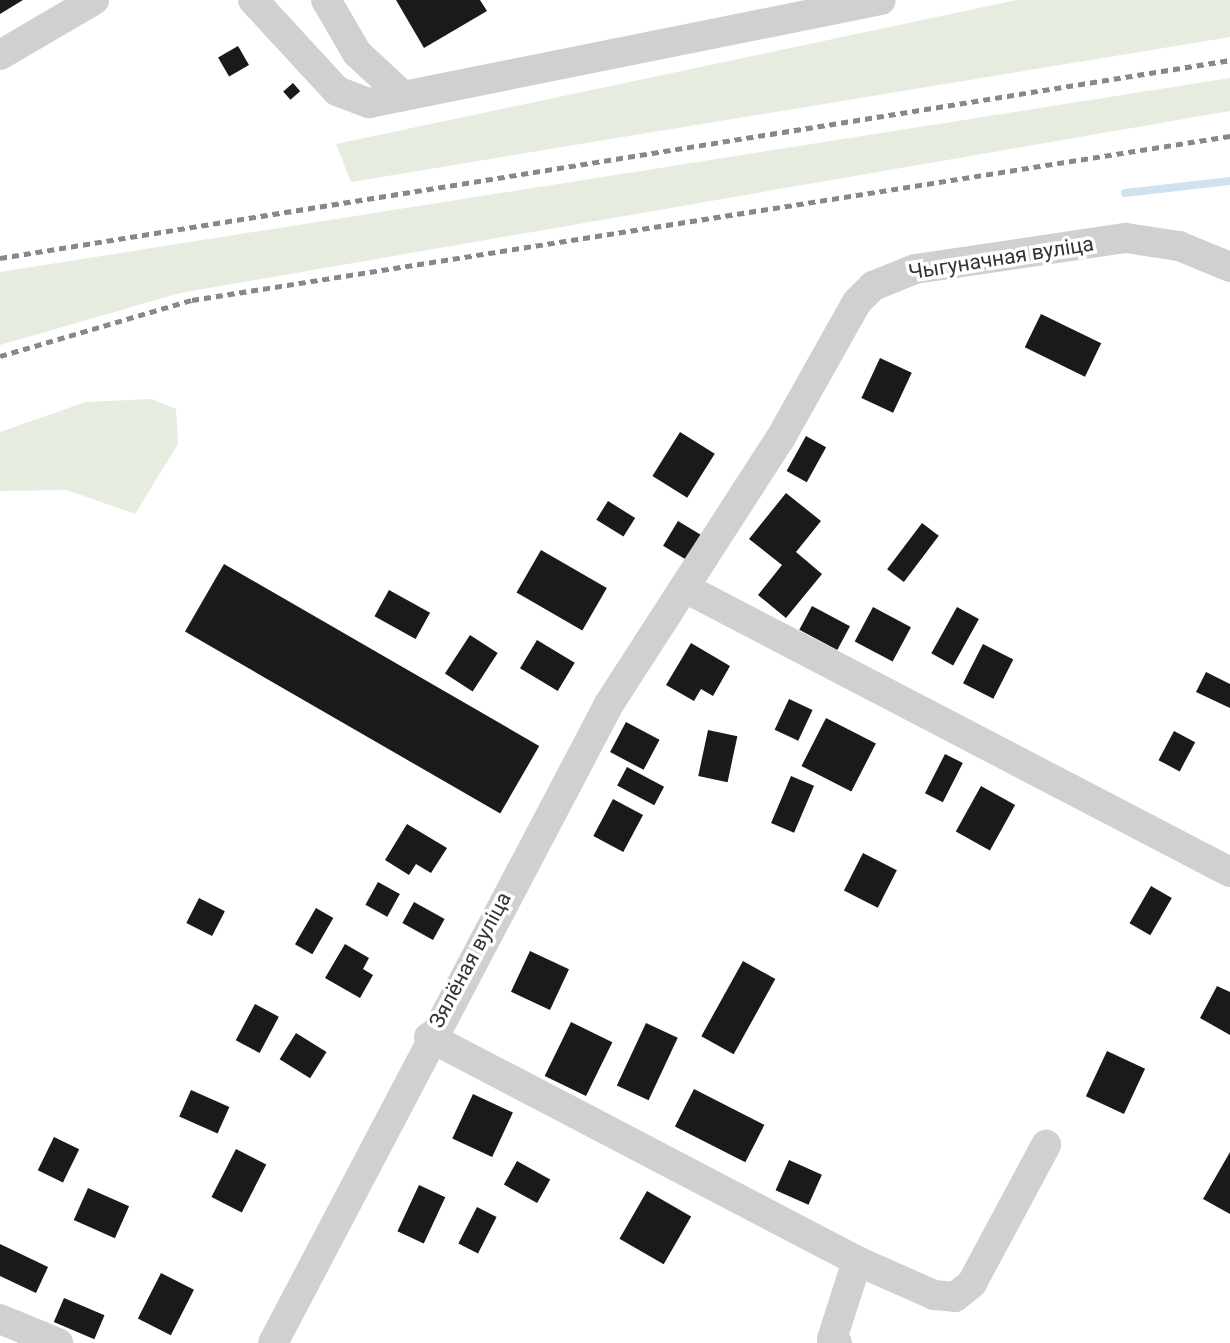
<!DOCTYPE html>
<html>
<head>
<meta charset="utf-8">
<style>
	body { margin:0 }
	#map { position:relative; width:1230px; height:1343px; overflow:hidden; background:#fff; font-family:Roboto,sans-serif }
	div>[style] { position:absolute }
	.green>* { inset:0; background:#e6ecdf }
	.stream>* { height:8px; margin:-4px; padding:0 4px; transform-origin:4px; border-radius:4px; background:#cfe2ee }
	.building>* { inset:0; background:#1a1a1a; transform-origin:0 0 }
	.minor>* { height:30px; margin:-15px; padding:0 15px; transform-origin:15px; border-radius:15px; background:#d0d0d0 }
	.rail>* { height:5px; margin-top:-2.5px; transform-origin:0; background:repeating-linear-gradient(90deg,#888 0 7px,transparent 0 12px) }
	span { translate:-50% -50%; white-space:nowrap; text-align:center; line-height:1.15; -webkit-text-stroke:7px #fff; paint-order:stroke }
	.street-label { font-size:21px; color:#333 }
</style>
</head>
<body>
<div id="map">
	<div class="green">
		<div style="clip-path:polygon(1017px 0,1230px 0,1230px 37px,351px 182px,336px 144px)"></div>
		<div style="clip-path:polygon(1230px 78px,1230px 111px,180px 293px,0 345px,0 272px)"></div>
		<div style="clip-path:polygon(151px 399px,176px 409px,178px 444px,135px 514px,67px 490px,0 491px,0 432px,86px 402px)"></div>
	</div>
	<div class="stream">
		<div style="left:1125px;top:193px;width:106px;rotate:-6.5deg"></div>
	</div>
	<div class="building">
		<div style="clip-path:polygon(0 0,23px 0,0 14px)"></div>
		<div style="clip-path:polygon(396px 0,480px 0,487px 11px,424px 48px)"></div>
		<div style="left:238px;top:46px;width:22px;height:23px;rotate:60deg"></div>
		<div style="left:293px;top:83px;width:11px;height:13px;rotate:49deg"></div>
		<div style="left:1041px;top:314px;width:67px;height:37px;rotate:26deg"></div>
		<div style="left:880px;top:358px;width:35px;height:44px;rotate:25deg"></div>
		<div style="left:680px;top:432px;width:41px;height:52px;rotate:32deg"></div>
		<div style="left:806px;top:436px;width:23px;height:40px;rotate:29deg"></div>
		<div style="clip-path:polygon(786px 493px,821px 521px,796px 552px,822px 574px,786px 618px,758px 595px,782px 565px,749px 539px)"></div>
		<div style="left:608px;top:501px;width:32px;height:22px;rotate:32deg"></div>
		<div style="left:678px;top:521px;width:29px;height:29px;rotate:31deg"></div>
		<div style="left:922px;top:523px;width:21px;height:58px;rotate:37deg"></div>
		<div style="left:541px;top:550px;width:76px;height:49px;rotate:30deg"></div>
		<div style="left:224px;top:564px;width:364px;height:78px;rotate:30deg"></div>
		<div style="left:389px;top:590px;width:47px;height:30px;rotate:29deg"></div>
		<div style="left:812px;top:606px;width:43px;height:27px;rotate:28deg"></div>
		<div style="left:873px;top:607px;width:43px;height:39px;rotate:28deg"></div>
		<div style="left:957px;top:607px;width:25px;height:53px;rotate:29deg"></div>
		<div style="left:470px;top:635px;width:33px;height:46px;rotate:33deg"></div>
		<div style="left:537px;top:640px;width:44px;height:33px;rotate:31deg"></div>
		<div style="clip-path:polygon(691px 643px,730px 666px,713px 696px,701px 689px,694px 701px,666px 685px)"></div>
		<div style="left:983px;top:644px;width:34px;height:44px;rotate:27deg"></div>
		<div style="clip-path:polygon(1206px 672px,1230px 684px,1230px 708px,1196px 692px)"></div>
		<div style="left:789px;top:699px;width:26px;height:34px;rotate:25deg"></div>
		<div style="left:826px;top:718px;width:56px;height:54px;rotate:27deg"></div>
		<div style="left:626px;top:722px;width:38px;height:34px;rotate:28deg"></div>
		<div style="left:708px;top:730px;width:30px;height:47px;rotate:12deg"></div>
		<div style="left:1174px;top:731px;width:24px;height:33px;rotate:28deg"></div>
		<div style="left:945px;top:754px;width:20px;height:44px;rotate:27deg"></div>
		<div style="left:627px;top:767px;width:42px;height:21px;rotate:28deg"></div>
		<div style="left:791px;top:776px;width:25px;height:51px;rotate:23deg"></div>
		<div style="left:981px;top:786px;width:39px;height:52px;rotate:29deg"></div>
		<div style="left:613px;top:799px;width:34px;height:42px;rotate:28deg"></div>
		<div style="clip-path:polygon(407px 824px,447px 848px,431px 873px,416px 864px,409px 875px,385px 860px)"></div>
		<div style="left:863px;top:853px;width:38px;height:42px;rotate:27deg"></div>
		<div style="left:378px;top:882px;width:25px;height:26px;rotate:29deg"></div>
		<div style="left:1151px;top:886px;width:24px;height:43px;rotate:30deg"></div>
		<div style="left:199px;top:898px;width:29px;height:28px;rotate:27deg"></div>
		<div style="left:414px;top:902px;width:35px;height:24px;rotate:29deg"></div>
		<div style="left:316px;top:908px;width:20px;height:42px;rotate:30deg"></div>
		<div style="clip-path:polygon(345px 944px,369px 958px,363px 969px,373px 975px,360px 998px,325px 978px)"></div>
		<div style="left:530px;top:951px;width:43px;height:45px;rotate:25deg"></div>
		<div style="left:743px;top:961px;width:37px;height:86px;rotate:29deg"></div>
		<div style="clip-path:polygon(1217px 986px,1230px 992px,1230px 1035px,1200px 1018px)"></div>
		<div style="left:255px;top:1004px;width:27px;height:41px;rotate:28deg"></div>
		<div style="left:571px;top:1022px;width:46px;height:60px;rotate:26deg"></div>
		<div style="left:646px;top:1023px;width:35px;height:69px;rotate:25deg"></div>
		<div style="left:296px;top:1033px;width:36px;height:31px;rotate:32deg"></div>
		<div style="left:1107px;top:1051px;width:42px;height:50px;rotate:25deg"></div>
		<div style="left:694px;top:1089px;width:79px;height:42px;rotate:27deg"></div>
		<div style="left:191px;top:1090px;width:42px;height:29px;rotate:24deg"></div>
		<div style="left:473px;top:1094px;width:44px;height:49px;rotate:25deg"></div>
		<div style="left:54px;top:1137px;width:28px;height:37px;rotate:26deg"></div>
		<div style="left:236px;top:1149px;width:34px;height:54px;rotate:27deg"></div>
		<div style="clip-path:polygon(1230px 1152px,1230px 1214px,1203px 1199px)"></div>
		<div style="left:789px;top:1160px;width:36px;height:33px;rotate:24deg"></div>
		<div style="left:517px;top:1161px;width:38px;height:27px;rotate:29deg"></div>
		<div style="left:419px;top:1185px;width:29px;height:51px;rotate:25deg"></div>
		<div style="left:88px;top:1188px;width:45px;height:35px;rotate:24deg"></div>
		<div style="left:647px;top:1191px;width:51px;height:55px;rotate:30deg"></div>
		<div style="left:477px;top:1207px;width:22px;height:41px;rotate:27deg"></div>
		<div style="clip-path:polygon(0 1244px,48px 1267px,36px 1293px,0 1276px)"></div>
		<div style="left:161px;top:1273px;width:37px;height:51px;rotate:27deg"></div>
		<div style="left:64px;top:1298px;width:44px;height:26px;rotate:23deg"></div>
	</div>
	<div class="minor">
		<div style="left:253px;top:0;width:124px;rotate:47.3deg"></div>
		<div style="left:337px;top:91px;width:34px;rotate:21deg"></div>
		<div style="left:369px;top:103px;width:522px;rotate:-11.37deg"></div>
		<div style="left:326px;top:0;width:61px;rotate:59.7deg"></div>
		<div style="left:357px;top:53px;width:59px;rotate:42.9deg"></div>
		<div style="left:0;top:55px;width:109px;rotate:-30.3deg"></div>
		<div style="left:687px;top:589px;width:612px;rotate:27.53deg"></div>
		<div style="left:429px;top:1037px;width:483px;rotate:27.6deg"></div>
		<div style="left:857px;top:1261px;width:84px;rotate:23.8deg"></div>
		<div style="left:934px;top:1295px;width:21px;rotate:5deg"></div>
		<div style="left:955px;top:1297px;width:22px;rotate:-39deg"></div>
		<div style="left:972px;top:1283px;width:157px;rotate:-61.8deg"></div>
		<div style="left:0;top:1319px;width:63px;rotate:22.5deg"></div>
		<div style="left:273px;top:1343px;width:722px;rotate:-62.26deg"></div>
		<div style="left:609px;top:704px;width:315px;rotate:-57.2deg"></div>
		<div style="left:780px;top:439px;width:157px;rotate:-60.7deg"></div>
		<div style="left:857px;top:302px;width:23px;rotate:-45deg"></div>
		<div style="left:873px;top:286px;width:45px;rotate:-22deg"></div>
		<div style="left:915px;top:269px;width:213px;rotate:-8.4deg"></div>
		<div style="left:1126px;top:238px;width:54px;rotate:8.6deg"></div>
		<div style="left:1179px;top:246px;width:55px;rotate:22.4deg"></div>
		<div style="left:837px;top:1343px;width:6px;rotate:-141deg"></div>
		<div style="left:832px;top:1339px;width:82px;rotate:-72.2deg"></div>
	</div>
	<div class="rail">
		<div style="left:0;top:258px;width:1246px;rotate:-9.14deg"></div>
		<div style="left:0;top:356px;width:200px;rotate:-16.3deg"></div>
		<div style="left:192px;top:300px;width:1051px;rotate:-8.98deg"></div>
	</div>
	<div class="street-label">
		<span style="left:1001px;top:258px;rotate:-9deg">Чыгуначная вуліца</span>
		<span style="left:470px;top:960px;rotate:-62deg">Зялёная вуліца</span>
	</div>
</div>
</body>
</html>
